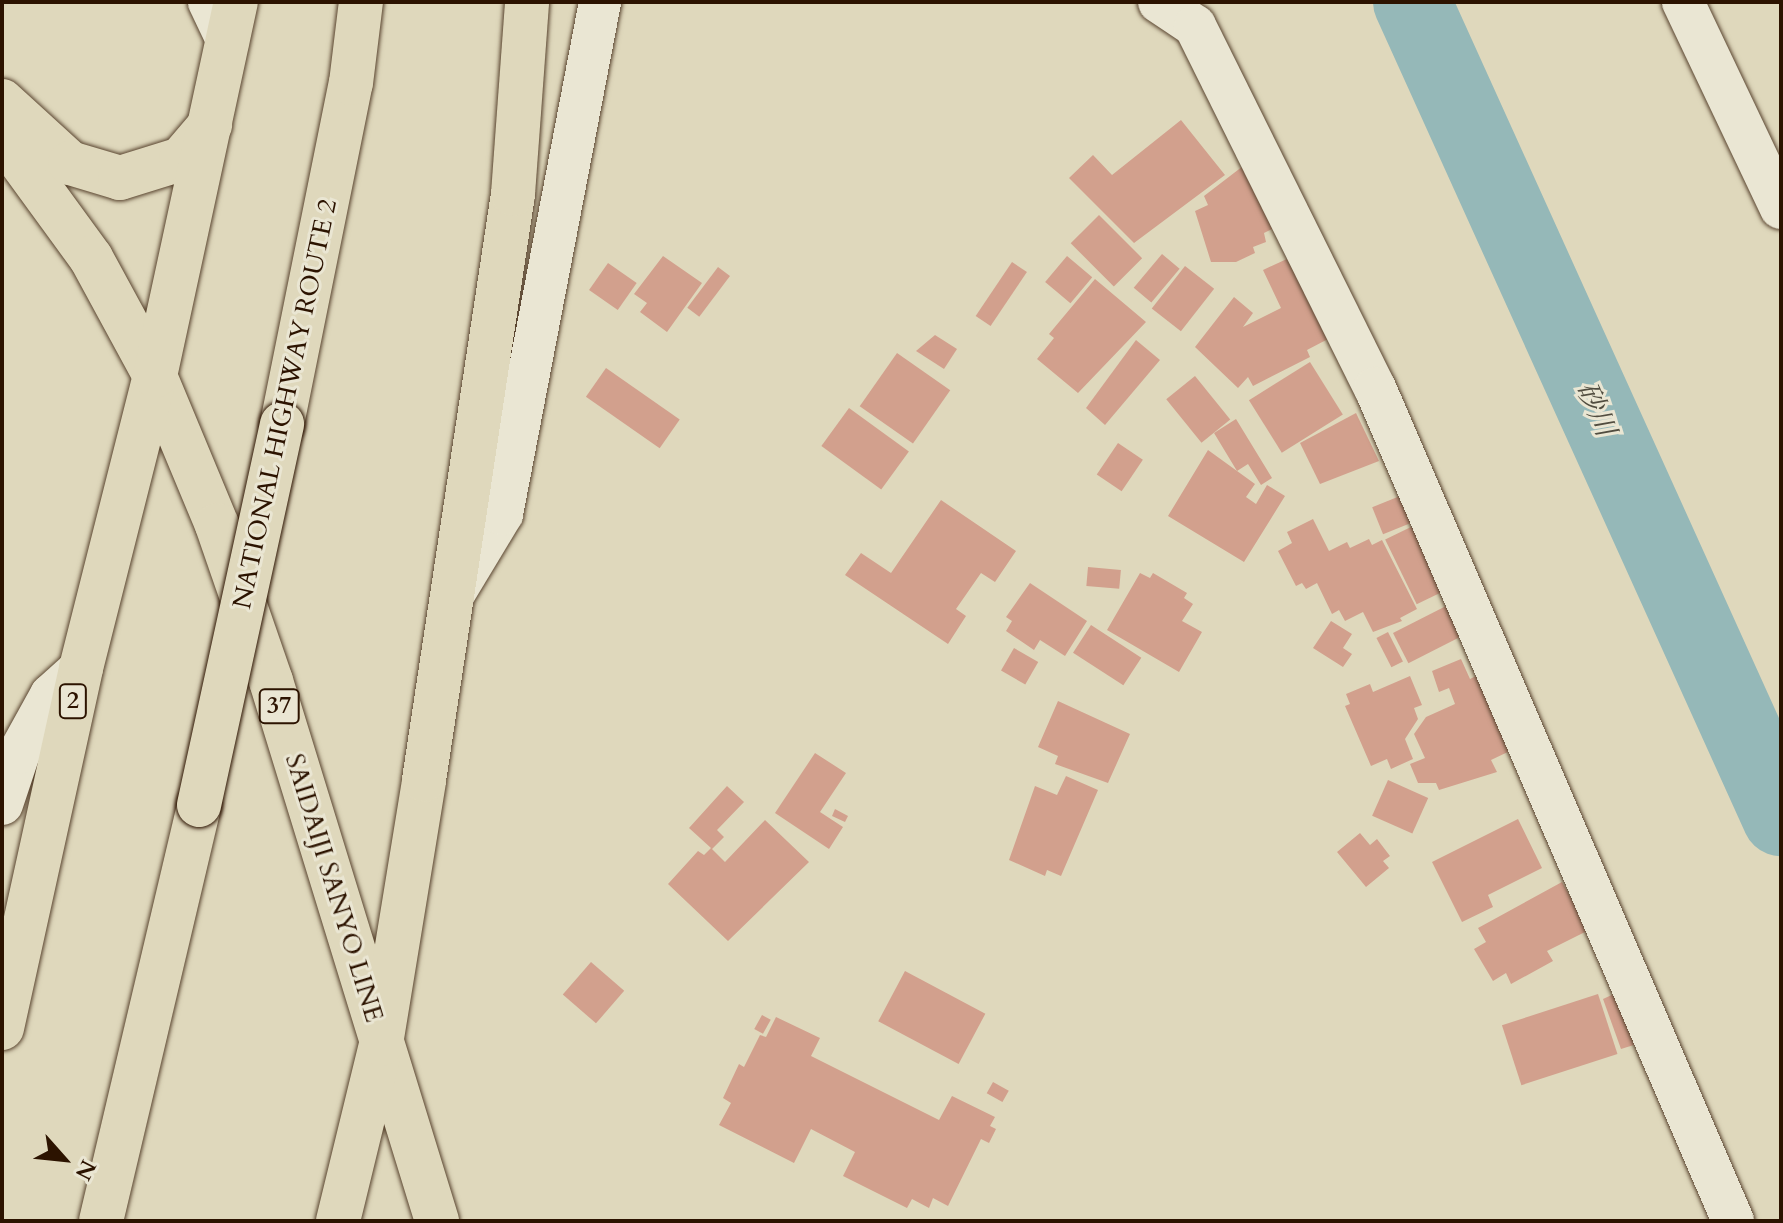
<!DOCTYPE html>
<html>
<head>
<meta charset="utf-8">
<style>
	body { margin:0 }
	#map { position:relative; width:1783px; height:1223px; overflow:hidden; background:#dfd8bc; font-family:Cardo,"Noto Serif JP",serif }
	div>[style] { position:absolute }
	.river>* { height:78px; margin:-39px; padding:0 39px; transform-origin:39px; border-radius:39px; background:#95b8b8 }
	.building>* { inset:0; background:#d2a08d; transform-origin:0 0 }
	.roads { filter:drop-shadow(0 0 2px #59442f) drop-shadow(0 0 2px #59442f) }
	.minor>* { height:42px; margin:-21px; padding:0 21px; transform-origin:21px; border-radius:21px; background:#eae6d3 }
	.major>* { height:44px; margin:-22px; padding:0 22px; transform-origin:22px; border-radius:22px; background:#dfd8bc }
	.highway>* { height:44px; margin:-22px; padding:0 22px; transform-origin:22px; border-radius:22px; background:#dfd8bc }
	.bridges { filter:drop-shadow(0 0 2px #2c1300) drop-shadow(0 0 2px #2c1300) }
	.highway-bridge>* { height:44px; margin:-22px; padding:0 22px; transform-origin:22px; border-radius:22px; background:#dfd8bc }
	span { translate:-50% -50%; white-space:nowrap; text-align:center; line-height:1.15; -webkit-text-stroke:6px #eae6d3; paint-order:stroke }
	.shield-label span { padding:2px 6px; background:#eae6d3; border:2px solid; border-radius:6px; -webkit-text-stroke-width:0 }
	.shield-label { font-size:24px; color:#2c1300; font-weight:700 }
	.street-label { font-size:26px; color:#2c1300 }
	.water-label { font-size:28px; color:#514d40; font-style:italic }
	.frame { position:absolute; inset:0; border:4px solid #2c1300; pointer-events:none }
	.north { position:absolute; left:24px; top:1119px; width:80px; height:80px; -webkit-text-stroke:6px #eae6d3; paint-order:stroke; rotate:117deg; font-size:22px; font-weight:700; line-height:32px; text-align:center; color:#2c1300 }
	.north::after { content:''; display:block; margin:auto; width:28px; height:36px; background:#2c1300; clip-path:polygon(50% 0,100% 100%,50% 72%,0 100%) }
</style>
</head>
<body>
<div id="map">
	<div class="river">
		<div style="left:1412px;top:2px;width:895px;rotate:65.64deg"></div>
	</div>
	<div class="building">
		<div style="clip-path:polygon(1181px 120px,1225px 175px,1134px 243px,1069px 178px,1093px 155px,1112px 175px)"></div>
		<div style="clip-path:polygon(1247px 163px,1274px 228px,1264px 233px,1266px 242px,1253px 247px,1255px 253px,1236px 262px,1211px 262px,1195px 211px,1208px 205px,1204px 196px)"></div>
		<div style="left:1099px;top:215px;width:61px;height:40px;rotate:45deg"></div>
		<div style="left:1162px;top:254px;width:23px;height:44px;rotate:40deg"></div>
		<div style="clip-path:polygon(663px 256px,702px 283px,667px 332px,640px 312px,647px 303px,634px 294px)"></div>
		<div style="left:1067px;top:256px;width:33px;height:34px;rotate:40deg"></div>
		<div style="clip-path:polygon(1289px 258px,1328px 339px,1307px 350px,1310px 357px,1253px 386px,1248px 377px,1238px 388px,1195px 347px,1234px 297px,1253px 313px,1243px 327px,1281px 308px,1263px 270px)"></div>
		<div style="left:1012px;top:262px;width:18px;height:65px;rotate:34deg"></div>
		<div style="left:608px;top:263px;width:35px;height:33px;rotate:35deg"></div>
		<div style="left:1185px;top:266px;width:37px;height:54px;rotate:38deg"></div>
		<div style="left:718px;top:267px;width:15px;height:51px;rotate:37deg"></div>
		<div style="clip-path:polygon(1095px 279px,1146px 322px,1078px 393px,1037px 359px,1054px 338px,1049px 334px)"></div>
		<div style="clip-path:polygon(935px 335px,957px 349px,944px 369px,916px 351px)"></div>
		<div style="clip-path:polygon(1136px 340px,1160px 360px,1105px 425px,1086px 408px)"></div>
		<div style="left:897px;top:353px;width:65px;height:65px;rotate:35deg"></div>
		<div style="left:1310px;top:362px;width:62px;height:72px;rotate:58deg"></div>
		<div style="left:606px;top:368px;width:90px;height:35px;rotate:35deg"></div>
		<div style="left:1195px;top:376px;width:56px;height:37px;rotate:51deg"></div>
		<div style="left:849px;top:408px;width:74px;height:47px;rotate:36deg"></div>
		<div style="clip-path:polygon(1356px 413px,1379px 461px,1320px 484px,1300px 443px)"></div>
		<div style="clip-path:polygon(1236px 419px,1272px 478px,1261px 485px,1248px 464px,1237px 471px,1214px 433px)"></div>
		<div style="left:1118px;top:443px;width:30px;height:38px;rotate:34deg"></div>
		<div style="clip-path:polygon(1208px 450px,1255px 484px,1246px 497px,1256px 504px,1267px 485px,1285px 496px,1244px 562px,1168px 516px)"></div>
		<div style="left:1400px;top:496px;width:29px;height:30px;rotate:68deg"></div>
		<div style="clip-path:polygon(941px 500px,1016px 551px,995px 582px,981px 573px,956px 609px,966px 616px,948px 644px,845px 575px,861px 553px,891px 573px)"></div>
		<div style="clip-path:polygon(1313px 519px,1329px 551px,1347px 542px,1350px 548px,1369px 539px,1372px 545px,1382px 540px,1417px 609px,1400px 618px,1402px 621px,1373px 632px,1363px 612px,1345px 621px,1339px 610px,1332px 614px,1317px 583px,1306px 589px,1302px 583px,1296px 586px,1278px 551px,1292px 543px,1287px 532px)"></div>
		<div style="left:1413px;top:526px;width:72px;height:31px;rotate:64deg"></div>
		<div style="left:1088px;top:567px;width:33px;height:19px;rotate:5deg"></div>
		<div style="clip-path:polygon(1140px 573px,1150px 578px,1153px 573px,1187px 593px,1184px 598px,1193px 604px,1182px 621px,1202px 632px,1179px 672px,1107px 630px)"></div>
		<div style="clip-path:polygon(1030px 583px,1087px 621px,1065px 656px,1040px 640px,1034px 650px,1006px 631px,1012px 621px,1006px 617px)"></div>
		<div style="left:1450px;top:604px;width:34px;height:64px;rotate:63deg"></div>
		<div style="clip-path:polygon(1331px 621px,1352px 634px,1343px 648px,1352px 654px,1343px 667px,1313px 648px)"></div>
		<div style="left:1091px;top:625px;width:60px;height:33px;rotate:33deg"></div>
		<div style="left:1388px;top:632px;width:33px;height:13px;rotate:63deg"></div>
		<div style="left:1014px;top:648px;width:28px;height:26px;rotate:30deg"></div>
		<div style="clip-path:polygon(1461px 659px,1470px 679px,1480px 674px,1512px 750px,1491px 760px,1497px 772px,1439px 790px,1436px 783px,1418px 783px,1410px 764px,1425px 758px,1414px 734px,1426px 717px,1455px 704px,1449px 688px,1439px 692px,1432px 671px)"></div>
		<div style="clip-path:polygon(1410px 676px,1422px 705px,1414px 708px,1418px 719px,1405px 739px,1413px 759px,1391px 769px,1387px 759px,1371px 766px,1345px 706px,1350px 704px,1346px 694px,1370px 684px,1373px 692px)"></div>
		<div style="clip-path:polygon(1058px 701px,1130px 734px,1108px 783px,1055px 764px,1058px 756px,1038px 747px)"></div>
		<div style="clip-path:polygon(815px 753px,846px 773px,820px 812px,843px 827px,829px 849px,775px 813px)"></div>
		<div style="clip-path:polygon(1066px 776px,1098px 790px,1061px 876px,1047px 870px,1045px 876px,1009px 860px,1035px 786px,1057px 795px)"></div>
		<div style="left:1388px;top:780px;width:44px;height:39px;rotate:24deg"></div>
		<div style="clip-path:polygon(727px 786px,744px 802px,717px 830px,724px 837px,712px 849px,725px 862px,765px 820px,809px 862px,728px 941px,668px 884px,698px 851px,704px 855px,711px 848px,689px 828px)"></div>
		<div style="clip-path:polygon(835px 809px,848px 816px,845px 822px,832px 816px)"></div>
		<div style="clip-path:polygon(1518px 819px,1542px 868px,1488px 895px,1493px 907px,1462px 922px,1432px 862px)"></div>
		<div style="clip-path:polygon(1360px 833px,1370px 845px,1377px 839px,1390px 856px,1383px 861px,1389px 868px,1366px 887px,1337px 852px)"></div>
		<div style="clip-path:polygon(1562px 882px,1589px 930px,1547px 951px,1553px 961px,1511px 984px,1506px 973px,1493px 981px,1474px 949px,1486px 942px,1478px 928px)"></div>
		<div style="left:591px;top:962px;width:44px;height:43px;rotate:41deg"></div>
		<div style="left:905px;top:971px;width:91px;height:57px;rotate:28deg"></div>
		<div style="clip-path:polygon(1616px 993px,1637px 1044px,1621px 1049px,1603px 999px)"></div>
		<div style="left:1598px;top:994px;width:63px;height:101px;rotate:72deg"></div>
		<div style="left:762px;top:1015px;width:10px;height:16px;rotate:29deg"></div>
		<div style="clip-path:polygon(776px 1017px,820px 1038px,811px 1056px,939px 1120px,952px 1096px,995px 1117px,990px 1126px,996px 1129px,989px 1143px,981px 1139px,948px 1206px,933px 1198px,929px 1208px,912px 1199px,907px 1208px,843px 1176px,855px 1152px,811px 1129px,794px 1163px,719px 1125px,731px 1103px,723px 1098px,739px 1064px,744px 1067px,760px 1035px,766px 1037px)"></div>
		<div style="left:993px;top:1082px;width:18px;height:13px;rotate:29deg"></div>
	</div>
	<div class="roads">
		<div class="minor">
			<div style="left:209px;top:2px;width:44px;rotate:64.6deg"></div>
			<div style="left:1159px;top:2px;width:43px;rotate:33.7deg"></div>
			<div style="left:1195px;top:26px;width:404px;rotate:63.6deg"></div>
			<div style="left:1375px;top:388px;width:907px;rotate:66.74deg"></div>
			<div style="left:1683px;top:2px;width:228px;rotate:64.6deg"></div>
			<div style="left:452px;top:597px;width:97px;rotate:-58.9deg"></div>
			<div style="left:502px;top:514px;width:521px;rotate:-79.16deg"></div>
			<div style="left:2px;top:804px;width:54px;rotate:-71.6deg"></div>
			<div style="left:19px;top:753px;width:66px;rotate:-61.1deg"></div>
			<div style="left:51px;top:695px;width:40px;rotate:-42deg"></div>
		</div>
		<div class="major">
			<div style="left:2px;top:136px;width:151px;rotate:53.9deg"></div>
			<div style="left:91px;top:258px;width:134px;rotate:61.5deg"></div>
			<div style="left:155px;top:376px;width:161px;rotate:67.4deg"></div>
			<div style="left:217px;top:525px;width:165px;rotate:70.9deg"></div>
			<div style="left:271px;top:681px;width:565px;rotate:72.91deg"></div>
		</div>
		<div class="highway">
			<div style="left:2px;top:101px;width:92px;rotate:42.4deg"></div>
			<div style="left:70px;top:163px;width:52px;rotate:16.7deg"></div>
			<div style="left:120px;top:178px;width:64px;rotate:-17.3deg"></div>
			<div style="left:181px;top:159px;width:45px;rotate:-49.5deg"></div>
			<div style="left:282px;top:424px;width:348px;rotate:-78.6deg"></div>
			<div style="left:351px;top:83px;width:82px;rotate:-83deg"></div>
			<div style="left:2px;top:1028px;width:369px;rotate:-77.6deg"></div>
			<div style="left:81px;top:668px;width:301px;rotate:-75.8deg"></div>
			<div style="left:155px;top:376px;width:383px;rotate:-77.8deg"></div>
			<div style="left:101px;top:1221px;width:427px;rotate:-76.7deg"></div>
			<div style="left:338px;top:1221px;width:182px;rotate:-76.3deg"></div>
			<div style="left:381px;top:1044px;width:267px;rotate:-80.7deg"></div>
			<div style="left:424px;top:780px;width:593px;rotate:-81.36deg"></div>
			<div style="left:513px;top:194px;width:193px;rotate:-85.8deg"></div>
		</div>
	</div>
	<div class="bridges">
		<div class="highway-bridge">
			<div style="left:199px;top:805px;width:390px;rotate:-77.7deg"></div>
		</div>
	</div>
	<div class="shield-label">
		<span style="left:73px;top:701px">2</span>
		<span style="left:279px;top:706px">37</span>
	</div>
	<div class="street-label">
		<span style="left:285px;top:404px;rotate:-78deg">NATIONAL HIGHWAY ROUTE 2</span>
		<span style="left:334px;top:888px;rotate:73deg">SAIDAIJI SANYO LINE</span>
	</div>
	<div class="water-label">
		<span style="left:1596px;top:409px;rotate:66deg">砂川</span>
	</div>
	<div class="frame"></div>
	<div class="north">N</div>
</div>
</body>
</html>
